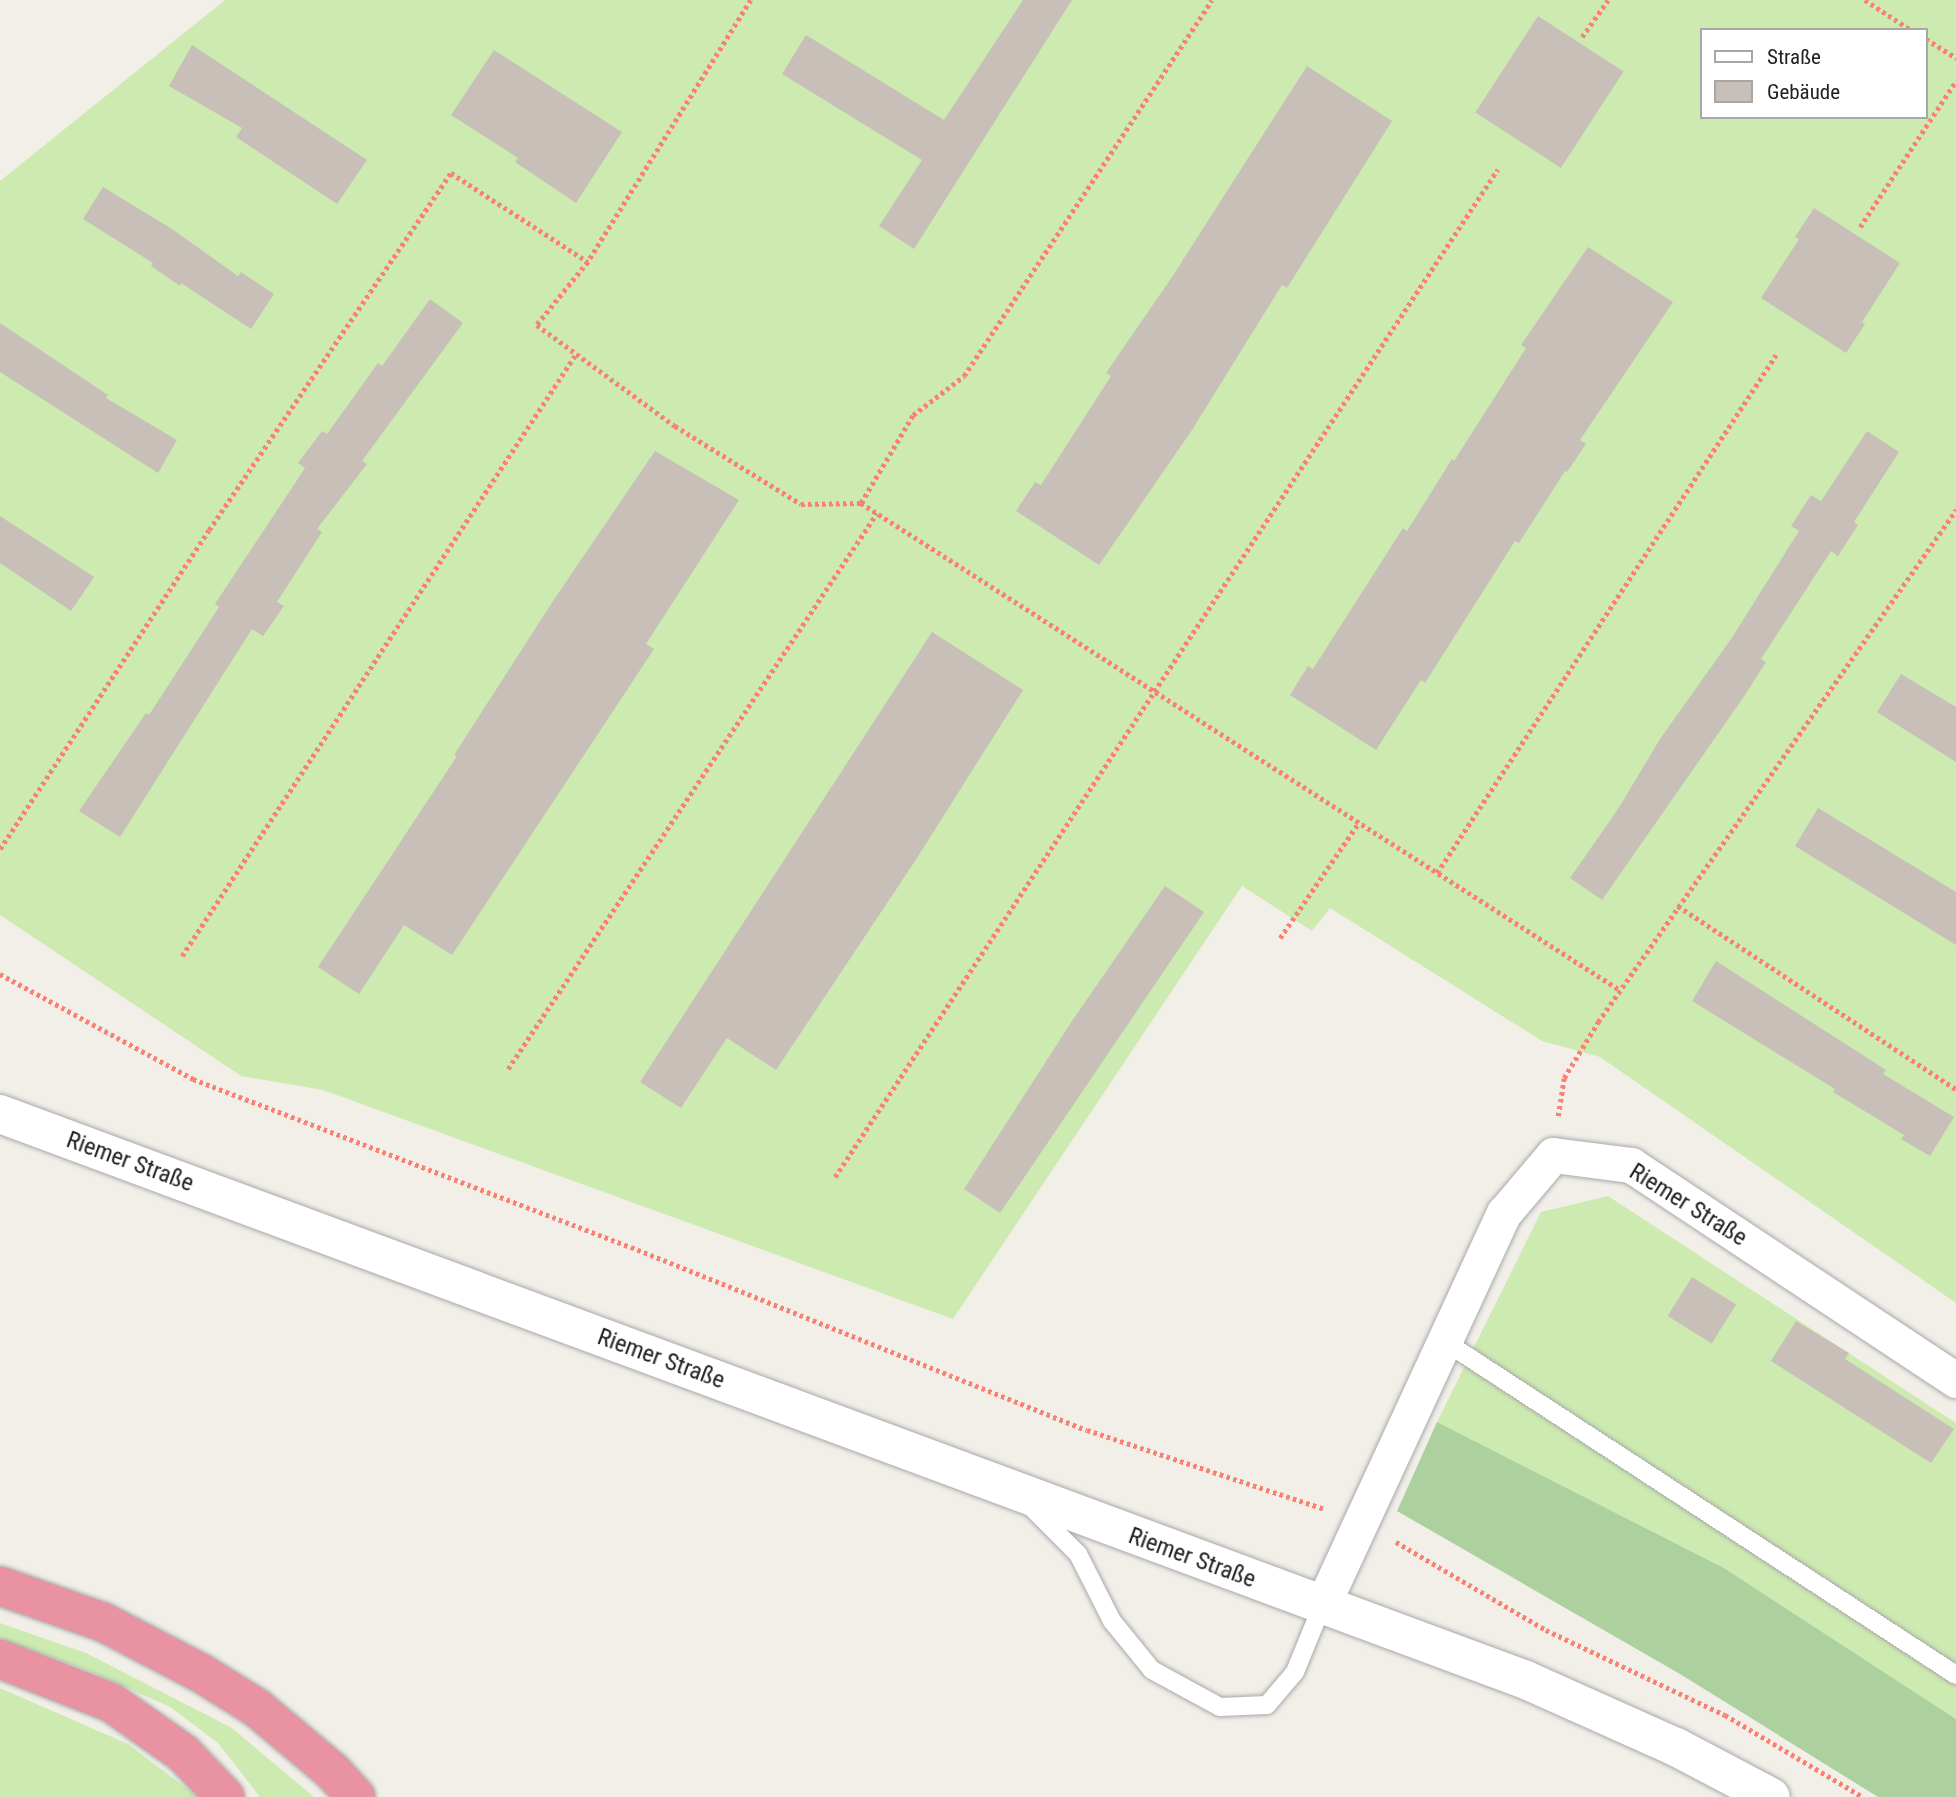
<!DOCTYPE html>
<html>
<head>
<meta charset="utf-8">
<style>
	body { margin:0 }
	#map { position:relative; width:1956px; height:1797px; overflow:hidden; background:#f2efe9; font-family:"Roboto Condensed",sans-serif }
	div>[style] { position:absolute }
	.grass>* { inset:0; background:#cdebb0 }
	.forest>* { inset:0; background:#add19e }
	.building>* { inset:0; background:#c7bfb8; transform-origin:0 0 }
	.path>* { height:4.5px; margin-top:-2.25px; transform-origin:0; background:repeating-linear-gradient(90deg,#fa8072 0 3.5px,transparent 0 7px) }
	.roads { filter:drop-shadow(0 0 2px #a9a9a9) drop-shadow(0 0 2px #a9a9a9) }
	.service>* { height:18px; margin:-9px; padding:0 9px; transform-origin:9px; border-radius:9px; background:#fff }
	.minor>* { height:35px; margin:-17.5px; padding:0 17.5px; transform-origin:17.5px; border-radius:17.5px; background:#fff }
	.tertiary>* { height:38px; margin:-19px; padding:0 19px; transform-origin:19px; border-radius:19px; background:#fff }
	.motorway>* { height:38px; margin:-19px; padding:0 19px; transform-origin:19px; border-radius:19px; background:#e892a2 }
	span { translate:-50% -50%; white-space:nowrap; text-align:center; line-height:1.15; -webkit-text-stroke:7px #fff; paint-order:stroke }
	.street-label { font-size:24px; color:#222 }
	.legend { position:absolute; left:1700px; top:28px; width:228px; height:91px; box-sizing:border-box; background:#fff; border:2px solid #a7a7a7; margin:0; padding:9px 12px; list-style:none; font-size:21px; color:#222 }
	.legend li { display:flex; align-items:center; gap:14px; height:35px }
	.legend b { width:35px; border:2px solid #a7a7a7 }
</style>
</head>
<body>
<div id="map">
	<div class="grass">
		<div style="clip-path:polygon(evenodd,225px 0,1956px 0,1956px 1303px,1600px 1057px,1542px 1041px,1330px 908px,1312px 931px,1242px 886px,953px 1319px,323px 1090px,241px 1076px,0 915px,0 181px,225px 0,1702px 30px,1926px 30px,1926px 117px,1702px 117px,1702px 30px)"></div>
		<div style="clip-path:polygon(1608px 1196px,1956px 1423px,1956px 1719px,1724px 1568px,1437px 1422px,1541px 1212px)"></div>
		<div style="clip-path:polygon(0 1623px,86px 1653px,232px 1728px,314px 1797px,260px 1797px,218px 1743px,170px 1707px,87px 1670px,0 1639px)"></div>
		<div style="clip-path:polygon(0 1688px,128px 1744px,198px 1797px,0 1797px)"></div>
	</div>
	<div class="forest">
		<div style="clip-path:polygon(1437px 1422px,1724px 1568px,1956px 1719px,1956px 1797px,1878px 1797px,1680px 1674px,1397px 1511px)"></div>
	</div>
	<div class="building">
		<div style="clip-path:polygon(1023px 0,1072px 0,914px 249px,879px 226px,922px 160px,782px 74px,806px 35px,944px 120px)"></div>
		<div style="left:1538px;top:16px;width:102px;height:115px;rotate:33deg"></div>
		<div style="clip-path:polygon(192px 45px,367px 160px,337px 204px,236px 137px,242px 128px,169px 86px)"></div>
		<div style="clip-path:polygon(494px 50px,622px 132px,576px 203px,515px 162px,518px 158px,451px 115px)"></div>
		<div style="clip-path:polygon(1307px 66px,1392px 121px,1287px 288px,1282px 285px,1192px 430px,1099px 565px,1016px 511px,1035px 482px,1041px 485px,1111px 376px,1106px 373px,1172px 277px)"></div>
		<div style="clip-path:polygon(103px 187px,172px 229px,238px 276px,241px 272px,274px 294px,251px 329px,181px 283px,180px 286px,151px 266px,153px 263px,83px 219px)"></div>
		<div style="clip-path:polygon(1814px 208px,1900px 263px,1862px 322px,1865px 324px,1846px 353px,1761px 298px,1799px 239px,1795px 237px)"></div>
		<div style="clip-path:polygon(1588px 247px,1673px 302px,1580px 440px,1586px 444px,1567px 472px,1565px 471px,1519px 543px,1515px 541px,1425px 683px,1421px 680px,1376px 750px,1290px 695px,1308px 666px,1313px 669px,1403px 528px,1407px 531px,1452px 459px,1454px 461px,1526px 348px,1521px 345px)"></div>
		<div style="clip-path:polygon(430px 299px,463px 323px,362px 461px,367px 464px,317px 529px,322px 532px,277px 602px,284px 606px,263px 636px,252px 629px,120px 837px,79px 811px,146px 713px,149px 715px,219px 607px,215px 604px,305px 468px,298px 463px,322px 431px,327px 434px,378px 363px,382px 366px)"></div>
		<div style="clip-path:polygon(0 323px,108px 395px,106px 398px,177px 440px,158px 473px,0 372px)"></div>
		<div style="clip-path:polygon(1867px 431px,1899px 452px,1854px 522px,1858px 525px,1838px 556px,1831px 551px,1761px 659px,1766px 662px,1745px 695px,1602px 900px,1570px 878px,1618px 809px,1660px 739px,1731px 639px,1799px 531px,1791px 526px,1811px 495px,1821px 501px)"></div>
		<div style="clip-path:polygon(655px 451px,739px 500px,646px 644px,654px 649px,452px 955px,404px 925px,359px 994px,318px 967px,457px 756px,454px 755px,553px 601px)"></div>
		<div style="clip-path:polygon(0 516px,94px 577px,71px 611px,0 563px)"></div>
		<div style="clip-path:polygon(932px 632px,1023px 690px,917px 858px,776px 1070px,727px 1038px,681px 1108px,640px 1082px)"></div>
		<div style="clip-path:polygon(1901px 674px,1956px 707px,1956px 762px,1877px 712px)"></div>
		<div style="clip-path:polygon(1818px 808px,1956px 892px,1956px 945px,1795px 846px)"></div>
		<div style="clip-path:polygon(1165px 886px,1204px 912px,1000px 1213px,964px 1189px,1070px 1024px)"></div>
		<div style="clip-path:polygon(1716px 961px,1886px 1070px,1883px 1074px,1954px 1117px,1930px 1156px,1901px 1139px,1904px 1135px,1833px 1092px,1835px 1089px,1692px 1001px)"></div>
		<div style="left:1692px;top:1277px;width:52px;height:46px;rotate:32deg"></div>
		<div style="clip-path:polygon(1796px 1321px,1849px 1353px,1845px 1359px,1954px 1429px,1931px 1463px,1771px 1361px)"></div>
	</div>
	<div class="path">
		<div style="left:751px;top:0;width:309px;rotate:121.9deg"></div>
		<div style="left:588px;top:262px;width:81px;rotate:129deg"></div>
		<div style="left:537px;top:325px;width:171px;rotate:36.2deg"></div>
		<div style="left:675px;top:426px;width:148px;rotate:31.8deg"></div>
		<div style="left:801px;top:504px;width:60px;rotate:-1deg"></div>
		<div style="left:861px;top:503px;width:902px;rotate:32.69deg"></div>
		<div style="left:1865px;top:0;width:55px;rotate:33.1deg"></div>
		<div style="left:1582px;top:37px;width:45px;rotate:-54.9deg"></div>
		<div style="left:1926px;top:39px;width:36px;rotate:32deg"></div>
		<div style="left:1860px;top:227px;width:175px;rotate:-56.7deg"></div>
		<div style="left:861px;top:503px;width:102px;rotate:-59.4deg"></div>
		<div style="left:913px;top:415px;width:64px;rotate:-37.4deg"></div>
		<div style="left:964px;top:376px;width:450px;rotate:-56.6deg"></div>
		<div style="left:0;top:849px;width:381px;rotate:-56.8deg"></div>
		<div style="left:209px;top:530px;width:431px;rotate:-55.9deg"></div>
		<div style="left:451px;top:173px;width:163px;rotate:33deg"></div>
		<div style="left:1437px;top:873px;width:619px;rotate:-56.8deg"></div>
		<div style="left:1678px;top:906px;width:333px;rotate:33.4deg"></div>
		<div style="left:1280px;top:938px;width:140px;rotate:-55.7deg"></div>
		<div style="left:182px;top:956px;width:719px;rotate:-56.8deg"></div>
		<div style="left:0;top:974px;width:220px;rotate:28.5deg"></div>
		<div style="left:193px;top:1079px;width:469px;rotate:21deg"></div>
		<div style="left:631px;top:1247px;width:491px;rotate:21.9deg"></div>
		<div style="left:1087px;top:1430px;width:251px;rotate:18.4deg"></div>
		<div style="left:508px;top:1069px;width:667px;rotate:-56.43deg"></div>
		<div style="left:1558px;top:1116px;width:38px;rotate:-81deg"></div>
		<div style="left:1564px;top:1078px;width:66px;rotate:-58.7deg"></div>
		<div style="left:1598px;top:1022px;width:625px;rotate:-55.04deg"></div>
		<div style="left:835px;top:1177px;width:1206px;rotate:-56.67deg"></div>
		<div style="left:1396px;top:1542px;width:174px;rotate:30.4deg"></div>
		<div style="left:1546px;top:1630px;width:198px;rotate:25.4deg"></div>
		<div style="left:1725px;top:1715px;width:161px;rotate:30.7deg"></div>
	</div>
	<div class="roads">
		<div class="service">
			<div style="left:1444px;top:1341px;width:611px;rotate:33.12deg"></div>
			<div style="left:1030px;top:1506px;width:68px;rotate:45deg"></div>
			<div style="left:1078px;top:1554px;width:75px;rotate:63.1deg"></div>
			<div style="left:1112px;top:1621px;width:63px;rotate:50.8deg"></div>
			<div style="left:1152px;top:1670px;width:77px;rotate:28.6deg"></div>
			<div style="left:1220px;top:1707px;width:47px;rotate:-2.4deg"></div>
			<div style="left:1267px;top:1705px;width:43px;rotate:-49.7deg"></div>
			<div style="left:1295px;top:1672px;width:71px;rotate:-67.8deg"></div>
		</div>
		<div class="minor">
			<div style="left:1322px;top:1606px;width:433px;rotate:-65.2deg"></div>
			<div style="left:1504px;top:1213px;width:76px;rotate:-49.8deg"></div>
			<div style="left:1553px;top:1155px;width:79px;rotate:7.3deg"></div>
			<div style="left:1631px;top:1165px;width:390px;rotate:33.5deg"></div>
		</div>
		<div class="tertiary">
			<div style="left:0;top:1114px;width:1628px;rotate:20.35deg"></div>
			<div style="left:1526px;top:1680px;width:164px;rotate:24.1deg"></div>
			<div style="left:1676px;top:1747px;width:107px;rotate:27.8deg"></div>
		</div>
		<div class="motorway">
			<div style="left:0;top:1586px;width:109px;rotate:19.3deg"></div>
			<div style="left:103px;top:1622px;width:110px;rotate:27.5deg"></div>
			<div style="left:201px;top:1673px;width:66px;rotate:32deg"></div>
			<div style="left:257px;top:1708px;width:98px;rotate:40deg"></div>
			<div style="left:332px;top:1771px;width:35px;rotate:47deg"></div>
			<div style="left:0;top:1659px;width:120px;rotate:21.4deg"></div>
			<div style="left:112px;top:1703px;width:87px;rotate:35.2deg"></div>
			<div style="left:183px;top:1753px;width:61px;rotate:46.3deg"></div>
		</div>
	</div>
	<div class="street-label">
		<span style="left:130px;top:1162px;rotate:20deg">Riemer Straße</span>
		<span style="left:1688px;top:1205px;rotate:32deg">Riemer Straße</span>
		<span style="left:661px;top:1359px;rotate:20deg">Riemer Straße</span>
		<span style="left:1192px;top:1558px;rotate:20deg">Riemer Straße</span>
	</div>
	<ul class="legend">
	<li><b style="height:9px;background:#fff"></b>Straße</li>
	<li><b style="height:19px;background:#c7bfb8"></b>Gebäude</li>
	</ul>
</div>
</body>
</html>
